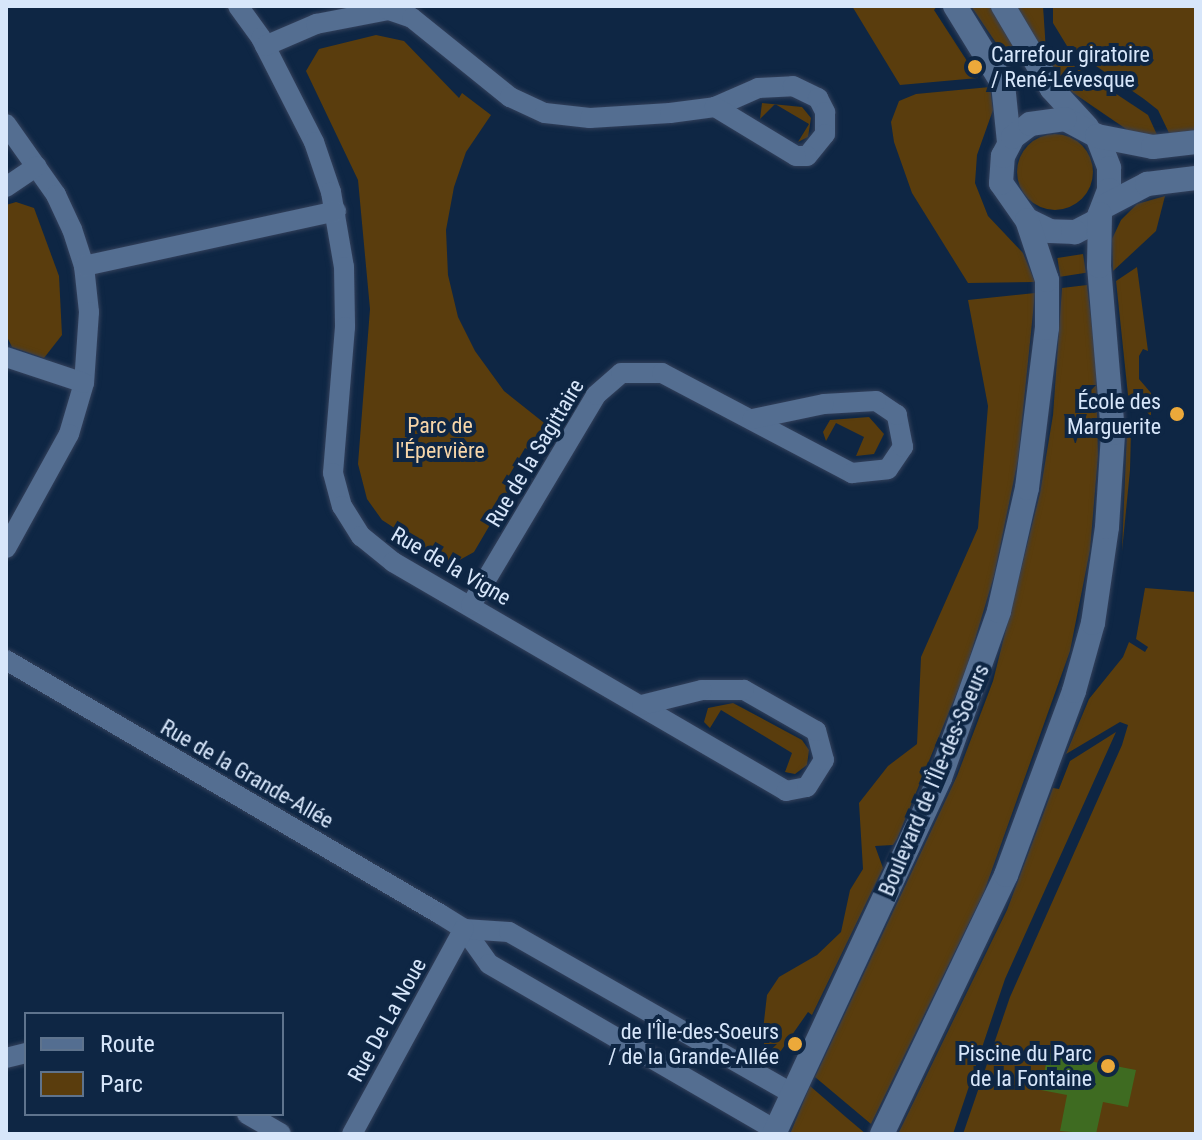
<!DOCTYPE html>
<html>
<head>
<meta charset="utf-8">
<style>
	body { margin:0 }
	#map { position:relative; width:1202px; height:1140px; overflow:hidden; background:#0e2644; font-family:"Roboto Condensed",sans-serif }
	div>[style] { position:absolute }
	.green>* { inset:0; background:#5a3d0d; transform-origin:0 0 }
	.round { border-radius:50% }
	.water>* { inset:0; background:#3e6b21 }
	.roads { filter:drop-shadow(0 0 2px #34415b) drop-shadow(0 0 2px #34415b) }
	.minor>* { height:20px; margin:-10px; padding:0 10px; transform-origin:10px; border-radius:10px; background:#546e91 }
	.tertiary>* { height:24px; margin:-12px; padding:0 12px; transform-origin:12px; border-radius:12px; background:#546e91 }
	.dots>* { width:22px; height:22px; translate:-50% -50%; box-sizing:border-box; border:4px solid #0e2644; border-radius:50% }
	span { translate:-50% -50%; white-space:nowrap; text-align:center; line-height:1.15; -webkit-text-stroke:8px #0e2644; paint-order:stroke }
	.poi-label { font-size:22px; color:#d7e6fa }
	.left { translate:0 -50%; text-align:left }
	.right { translate:-100% -50%; text-align:right }
	.park-label { font-size:22px; color:#f7d6a9 }
	.street-label { font-size:22px; color:#d7e6fa }
	.frame { position:absolute; inset:0; border:8px solid #d7e6fa; pointer-events:none }
	.legend { position:absolute; left:24px; top:1012px; width:260px; height:104px; box-sizing:border-box; background:#0e2644; border:2px solid #5e738d; margin:0; padding:10px 14px; list-style:none; font-size:24px; color:#d7e6fa }
	.legend li { display:flex; align-items:center; gap:16px; height:40px }
	.legend b { width:40px; border:2px solid #5e738d }
</style>
</head>
<body>
<div id="map">
	<div class="green">
		<div style="clip-path:polygon(852px 6px,937px 6px,934px 10px,978px 78px,900px 85px)"></div>
		<div style="clip-path:polygon(971px 6px,991px 6px,1023px 61px,1011px 65px)"></div>
		<div style="clip-path:polygon(1016px 6px,1043px 6px,1046px 51px,1042px 53px)"></div>
		<div style="clip-path:polygon(1053px 6px,1196px 7px,1196px 131px,1170px 135px,1158px 110px,1144px 99px,1067px 46px,1053px 23px)"></div>
		<div style="clip-path:polygon(376px 35px,404px 41px,459px 98px,462px 93px,491px 115px,466px 152px,454px 187px,446px 230px,448px 275px,458px 317px,475px 351px,504px 391px,548px 426px,533px 452px,525px 448px,504px 484px,511px 489px,474px 552px,456px 562px,444px 560px,382px 520px,367px 499px,358px 464px,370px 309px,358px 180px,306px 71px,319px 49px)"></div>
		<div style="clip-path:polygon(1065px 60px,1148px 115px,1158px 137px,1129px 131px,1069px 90px,1047px 63px)"></div>
		<div style="clip-path:polygon(990px 87px,993px 110px,977px 155px,975px 183px,988px 216px,1023px 253px,1035px 282px,968px 283px,912px 193px,894px 142px,891px 122px,899px 101px,916px 94px)"></div>
		<div style="clip-path:polygon(762px 103px,802px 107px,811px 118px,808px 137px,798px 142px,809px 124px,775px 104px,760px 119px)"></div>
		<div class="round" style="left:1017px;top:134px;width:76px;height:76px"></div>
		<div style="clip-path:polygon(1165px 196px,1156px 231px,1113px 271px,1112px 239px,1121px 220px,1137px 204px)"></div>
		<div style="clip-path:polygon(16px 202px,34px 208px,59px 276px,62px 335px,44px 358px,12px 347px,6px 335px,6px 205px)"></div>
		<div style="left:1083px;top:254px;width:19px;height:26px;rotate:81deg"></div>
		<div style="clip-path:polygon(1137px 267px,1148px 351px,1143px 349px,1139px 356px,1139px 379px,1151px 393px,1151px 416px,1128px 395px,1116px 281px)"></div>
		<div style="clip-path:polygon(1087px 285px,1096px 361px,1098px 456px,1090px 550px,1070px 651px,984px 892px,871px 1124px,815px 1077px,957px 776px,993px 681px,1040px 493px,1053px 415px,1062px 288px)"></div>
		<div style="clip-path:polygon(1035px 293px,1018px 460px,994px 576px,965px 673px,897px 839px,893px 845px,875px 846px,883px 868px,812px 1015px,808px 1012px,778px 1055px,764px 1046px,764px 1036px,779px 1030px,774px 1024px,763px 1030px,767px 995px,779px 977px,817px 955px,841px 932px,850px 890px,863px 869px,859px 803px,888px 766px,917px 744px,921px 657px,978px 528px,988px 406px,968px 300px)"></div>
		<div style="clip-path:polygon(869px 417px,884px 434px,874px 454px,856px 456px,864px 437px,836px 423px,826px 441px,823px 432px,830px 420px)"></div>
		<div style="clip-path:polygon(1127px 430px,1131px 430px,1130px 470px,1122px 551px)"></div>
		<div style="clip-path:polygon(1145px 588px,1196px 592px,1196px 1134px,963px 1134px,1010px 997px,1122px 745px,1128px 725px,1120px 722px,1066px 754px,1089px 699px,1123px 657px,1129px 642px,1145px 652px,1148px 647px,1136px 639px)"></div>
		<div style="clip-path:polygon(733px 703px,802px 740px,809px 750px,807px 765px,795px 774px,785px 772px,792px 753px,721px 710px,710px 728px,704px 722px,708px 708px)"></div>
		<div style="clip-path:polygon(1116px 732px,1005px 979px,953px 1134px,898px 1134px,1007px 910px,1053px 788px,1059px 789px,1070px 761px)"></div>
		<div style="clip-path:polygon(810px 1086px,847px 1118px,866px 1134px,790px 1134px)"></div>
	</div>
	<div class="water">
		<div style="clip-path:polygon(1048px 1053px,1136px 1070px,1128px 1107px,1103px 1102px,1096px 1134px,1060px 1131px,1067px 1095px,1041px 1090px)"></div>
	</div>
	<div class="roads">
		<div class="minor">
			<div style="left:238px;top:6px;width:39px;rotate:54deg"></div>
			<div style="left:261px;top:38px;width:117px;rotate:63deg"></div>
			<div style="left:314px;top:142px;width:53px;rotate:71.2deg"></div>
			<div style="left:331px;top:192px;width:76px;rotate:80.2deg"></div>
			<div style="left:344px;top:267px;width:60px;rotate:89deg"></div>
			<div style="left:345px;top:327px;width:146px;rotate:94.7deg"></div>
			<div style="left:333px;top:473px;width:34px;rotate:75deg"></div>
			<div style="left:342px;top:506px;width:36px;rotate:58deg"></div>
			<div style="left:361px;top:536px;width:41px;rotate:39.1deg"></div>
			<div style="left:393px;top:562px;width:455px;rotate:30.2deg"></div>
			<div style="left:786px;top:791px;width:21px;rotate:-11deg"></div>
			<div style="left:807px;top:787px;width:32px;rotate:-58deg"></div>
			<div style="left:824px;top:760px;width:30px;rotate:-105deg"></div>
			<div style="left:816px;top:731px;width:83px;rotate:-150.3deg"></div>
			<div style="left:744px;top:690px;width:42px;rotate:180deg"></div>
			<div style="left:702px;top:690px;width:62px;rotate:166deg"></div>
			<div style="left:265px;top:46px;width:56px;rotate:-23.3deg"></div>
			<div style="left:316px;top:24px;width:74px;rotate:-10.9deg"></div>
			<div style="left:389px;top:10px;width:24px;rotate:19deg"></div>
			<div style="left:412px;top:18px;width:126px;rotate:38.9deg"></div>
			<div style="left:510px;top:97px;width:38px;rotate:25deg"></div>
			<div style="left:545px;top:113px;width:45px;rotate:6.3deg"></div>
			<div style="left:590px;top:118px;width:80px;rotate:-3.6deg"></div>
			<div style="left:670px;top:113px;width:45px;rotate:-7.6deg"></div>
			<div style="left:715px;top:107px;width:47px;rotate:-23.8deg"></div>
			<div style="left:758px;top:88px;width:35px;rotate:-3deg"></div>
			<div style="left:793px;top:86px;width:28px;rotate:26deg"></div>
			<div style="left:818px;top:98px;width:16px;rotate:63deg"></div>
			<div style="left:825px;top:112px;width:22px;rotate:90deg"></div>
			<div style="left:825px;top:134px;width:28px;rotate:129deg"></div>
			<div style="left:807px;top:156px;width:11px;rotate:180deg"></div>
			<div style="left:796px;top:156px;width:95px;rotate:-148.8deg"></div>
			<div style="left:6px;top:124px;width:87px;rotate:54.8deg"></div>
			<div style="left:56px;top:195px;width:38px;rotate:65deg"></div>
			<div style="left:72px;top:229px;width:39px;rotate:72deg"></div>
			<div style="left:84px;top:266px;width:46px;rotate:83.8deg"></div>
			<div style="left:89px;top:312px;width:71px;rotate:94deg"></div>
			<div style="left:84px;top:383px;width:53px;rotate:106.4deg"></div>
			<div style="left:69px;top:434px;width:130px;rotate:118.9deg"></div>
			<div style="left:6px;top:187px;width:37px;rotate:-34deg"></div>
			<div style="left:84px;top:266px;width:258px;rotate:-12.3deg"></div>
			<div style="left:6px;top:357px;width:82px;rotate:18.4deg"></div>
			<div style="left:471px;top:605px;width:244px;rotate:-59.2deg"></div>
			<div style="left:596px;top:395px;width:33px;rotate:-41deg"></div>
			<div style="left:621px;top:373px;width:41px"></div>
			<div style="left:662px;top:373px;width:215px;rotate:27.8deg"></div>
			<div style="left:852px;top:473px;width:36px;rotate:-6deg"></div>
			<div style="left:888px;top:469px;width:27px;rotate:-56deg"></div>
			<div style="left:903px;top:447px;width:33px;rotate:-101deg"></div>
			<div style="left:897px;top:415px;width:25px;rotate:-146deg"></div>
			<div style="left:876px;top:401px;width:52px;rotate:176.7deg"></div>
			<div style="left:824px;top:404px;width:73px;rotate:168.1deg"></div>
			<div style="left:6px;top:660px;width:503px;rotate:30.34deg"></div>
			<div style="left:440px;top:914px;width:28px;rotate:32deg"></div>
			<div style="left:464px;top:929px;width:43px;rotate:54.5deg"></div>
			<div style="left:489px;top:964px;width:331px;rotate:30.1deg"></div>
			<div style="left:464px;top:929px;width:45px;rotate:3.8deg"></div>
			<div style="left:509px;top:932px;width:325px;rotate:29.7deg"></div>
			<div style="left:6px;top:1058px;width:21px;rotate:-14deg"></div>
			<div style="left:247px;top:1114px;width:39px;rotate:30deg"></div>
			<div style="left:352px;top:1134px;width:234px;rotate:-61.4deg"></div>
		</div>
		<div class="tertiary">
			<div style="left:955px;top:6px;width:92px;rotate:58.4deg"></div>
			<div style="left:1003px;top:84px;width:58px;rotate:84.1deg"></div>
			<div style="left:1003px;top:6px;width:96px;rotate:59.4deg"></div>
			<div style="left:1052px;top:89px;width:52px;rotate:47.4deg"></div>
			<div style="left:1065px;top:119px;width:36px;rotate:28deg"></div>
			<div style="left:1097px;top:136px;width:34px;rotate:69deg"></div>
			<div style="left:1109px;top:168px;width:22px;rotate:90deg"></div>
			<div style="left:1109px;top:190px;width:33px;rotate:111deg"></div>
			<div style="left:1097px;top:221px;width:25px;rotate:153deg"></div>
			<div style="left:1075px;top:232px;width:25px;rotate:-178deg"></div>
			<div style="left:1050px;top:231px;width:25px;rotate:-154deg"></div>
			<div style="left:1027px;top:220px;width:45px;rotate:-125.1deg"></div>
			<div style="left:1001px;top:183px;width:27px;rotate:-86deg"></div>
			<div style="left:1003px;top:156px;width:21px;rotate:-62deg"></div>
			<div style="left:1013px;top:137px;width:21px;rotate:-37deg"></div>
			<div style="left:1030px;top:124px;width:35px;rotate:-8deg"></div>
			<div style="left:1097px;top:136px;width:57px;rotate:11.1deg"></div>
			<div style="left:1153px;top:147px;width:43px;rotate:-6.6deg"></div>
			<div style="left:1103px;top:207px;width:50px;rotate:-27.6deg"></div>
			<div style="left:1147px;top:184px;width:49px;rotate:-7deg"></div>
			<div style="left:774px;top:1134px;width:393px;rotate:-65deg"></div>
			<div style="left:940px;top:778px;width:177px;rotate:-70.5deg"></div>
			<div style="left:999px;top:611px;width:126px;rotate:-77.2deg"></div>
			<div style="left:1027px;top:488px;width:161px;rotate:-82.9deg"></div>
			<div style="left:1047px;top:328px;width:48px;rotate:-90deg"></div>
			<div style="left:1047px;top:280px;width:63px;rotate:-108.4deg"></div>
			<div style="left:882px;top:1134px;width:287px;rotate:-64.4deg"></div>
			<div style="left:1006px;top:875px;width:196px;rotate:-69.7deg"></div>
			<div style="left:1074px;top:691px;width:71px;rotate:-74.4deg"></div>
			<div style="left:1093px;top:623px;width:97px;rotate:-81.7deg"></div>
			<div style="left:1107px;top:527px;width:94px;rotate:-86.3deg"></div>
			<div style="left:1113px;top:433px;width:168px;rotate:-94.8deg"></div>
			<div style="left:1099px;top:266px;width:52px;rotate:-88.9deg"></div>
		</div>
	</div>
	<div class="dots">
		<div style="left:975px;top:67px;background:#eca93a"></div>
		<div style="left:1177px;top:414px;background:#eca93a"></div>
		<div style="left:795px;top:1044px;background:#eca93a"></div>
		<div style="left:1108px;top:1066px;background:#eca93a"></div>
	</div>
	<div class="poi-label">
		<span class="left" style="left:991px;top:67px">Carrefour giratoire<br>/ René-Lévesque</span>
		<span class="right" style="left:1161px;top:414px">École des<br>Marguerite</span>
		<span class="right" style="left:779px;top:1044px">de l'Île-des-Soeurs<br>/ de la Grande-Allée</span>
		<span class="right" style="left:1092px;top:1066px">Piscine du Parc<br>de la Fontaine</span>
	</div>
	<div class="park-label">
		<span style="left:440px;top:438px">Parc de<br>l'Épervière</span>
	</div>
	<div class="street-label">
		<span style="left:535px;top:453px;rotate:-59deg">Rue de la Sagittaire</span>
		<span style="left:451px;top:566px;rotate:30deg">Rue de la Vigne</span>
		<span style="left:247px;top:774px;rotate:30deg">Rue de la Grande-Allée</span>
		<span style="left:934px;top:780px;rotate:-67deg">Boulevard de l'Île-des-Soeurs</span>
		<span style="left:387px;top:1020px;rotate:-61deg">Rue De La Noue</span>
	</div>
	<div class="frame"></div>
	<ul class="legend">
	<li><b style="height:10px;background:#546e91"></b>Route</li>
	<li><b style="height:22px;background:#5a3d0d"></b>Parc</li>
	</ul>
</div>
</body>
</html>
